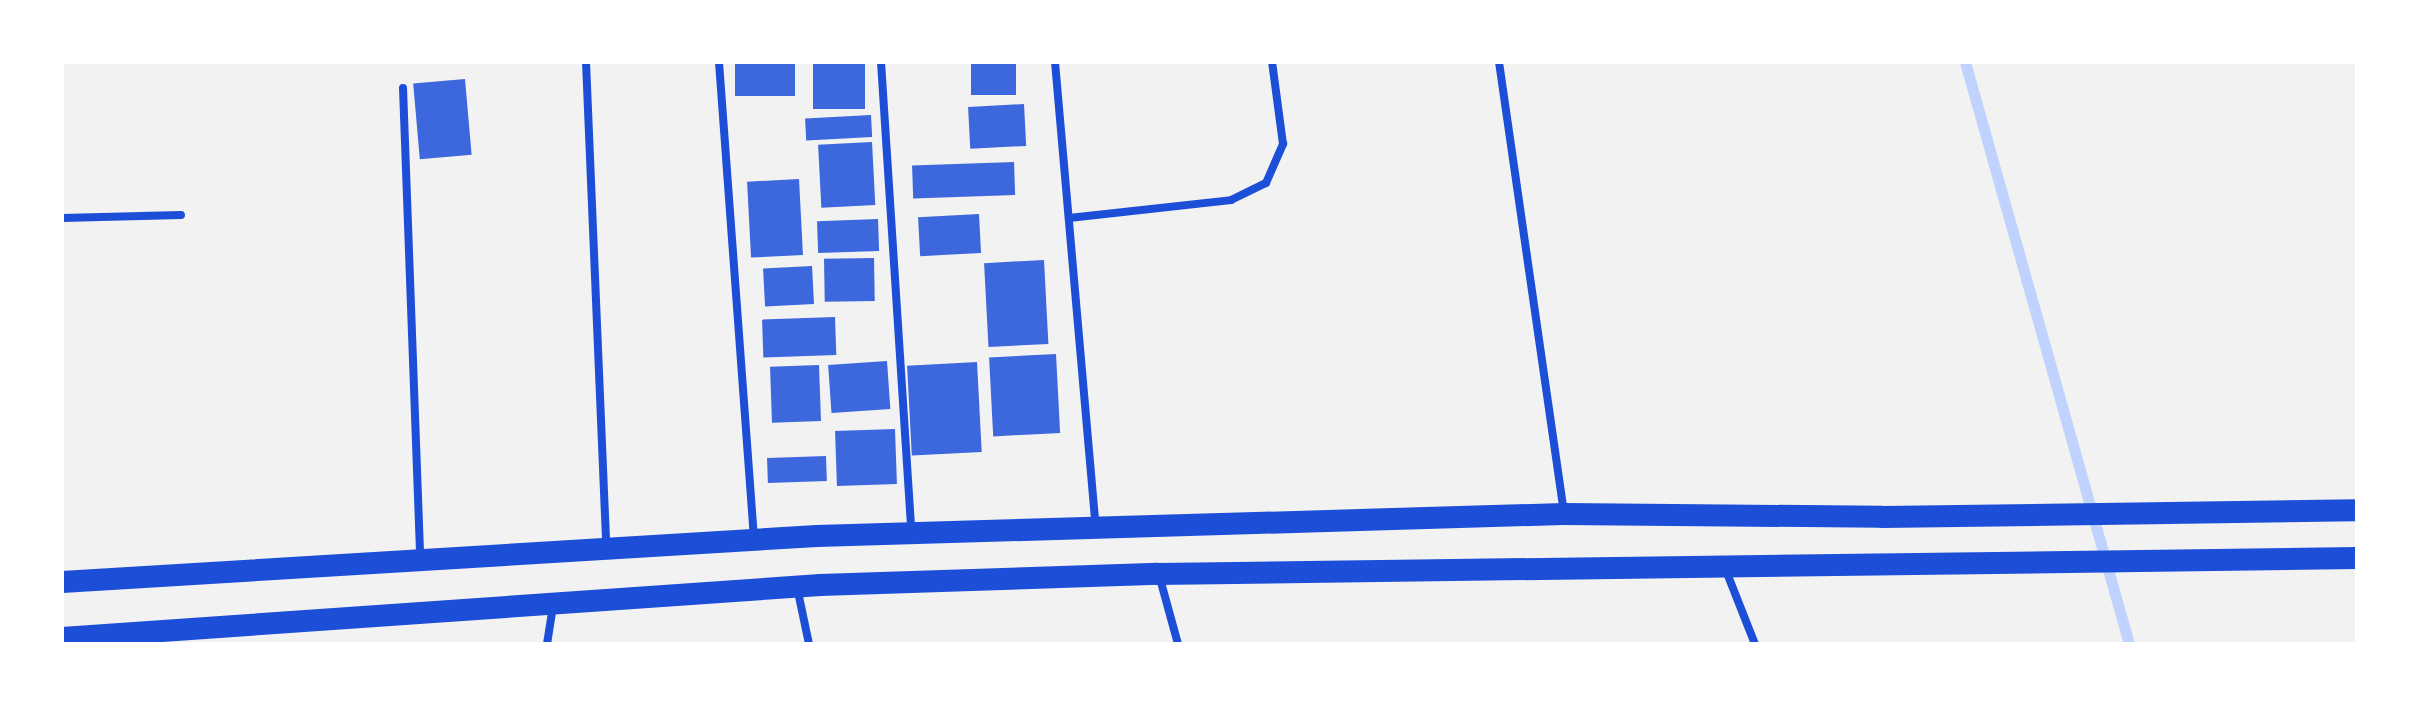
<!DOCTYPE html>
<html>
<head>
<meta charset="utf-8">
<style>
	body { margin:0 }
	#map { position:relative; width:2419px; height:706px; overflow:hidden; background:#f2f2f2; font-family:"Exo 2",sans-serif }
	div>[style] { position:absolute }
	.stream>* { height:11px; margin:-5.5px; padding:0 5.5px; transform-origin:5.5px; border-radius:5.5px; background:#bfd3fe }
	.building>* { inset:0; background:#3d67dc; transform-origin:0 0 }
	.minor>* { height:8px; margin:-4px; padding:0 4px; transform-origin:4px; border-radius:4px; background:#1d4ed8 }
	.trunk>* { height:22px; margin:-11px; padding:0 11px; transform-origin:11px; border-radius:11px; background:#1d4ed8 }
	span { translate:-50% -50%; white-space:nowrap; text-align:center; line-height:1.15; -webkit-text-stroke:6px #fff; paint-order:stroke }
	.frame { position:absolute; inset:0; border:64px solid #fff; pointer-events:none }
</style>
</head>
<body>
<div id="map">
	<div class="stream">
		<div style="left:1965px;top:62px;width:605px;rotate:74.26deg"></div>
	</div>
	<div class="building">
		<div style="left:735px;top:62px;width:60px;height:34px"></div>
		<div style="left:813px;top:62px;width:52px;height:47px"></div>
		<div style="left:971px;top:62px;width:45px;height:33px"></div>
		<div style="left:465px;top:79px;width:76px;height:52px;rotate:85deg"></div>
		<div style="left:1024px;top:104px;width:42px;height:56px;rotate:87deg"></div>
		<div style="left:871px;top:115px;width:22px;height:66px;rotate:87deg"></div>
		<div style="left:872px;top:142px;width:63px;height:54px;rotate:87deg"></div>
		<div style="left:1014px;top:162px;width:33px;height:102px;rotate:88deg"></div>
		<div style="left:799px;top:179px;width:76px;height:52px;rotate:87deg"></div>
		<div style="left:979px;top:214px;width:39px;height:61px;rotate:87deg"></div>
		<div style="left:878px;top:219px;width:32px;height:61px;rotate:88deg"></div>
		<div style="left:874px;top:258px;width:43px;height:50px;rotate:89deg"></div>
		<div style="left:1044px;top:260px;width:84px;height:60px;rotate:87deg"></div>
		<div style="left:812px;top:266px;width:38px;height:49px;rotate:87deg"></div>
		<div style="left:835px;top:317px;width:38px;height:73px;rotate:88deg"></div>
		<div style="left:1056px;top:354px;width:79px;height:67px;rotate:87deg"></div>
		<div style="left:887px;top:361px;width:48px;height:59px;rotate:86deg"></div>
		<div style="left:977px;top:362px;width:90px;height:70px;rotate:87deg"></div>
		<div style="left:819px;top:365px;width:56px;height:49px;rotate:88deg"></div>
		<div style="left:895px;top:429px;width:55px;height:60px;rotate:88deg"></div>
		<div style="left:826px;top:456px;width:25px;height:59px;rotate:88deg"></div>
	</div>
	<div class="minor">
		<div style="left:586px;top:62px;width:485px;rotate:87.6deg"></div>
		<div style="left:719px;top:62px;width:478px;rotate:85.8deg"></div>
		<div style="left:881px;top:62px;width:469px;rotate:86.3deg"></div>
		<div style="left:1055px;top:62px;width:467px;rotate:85deg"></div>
		<div style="left:1499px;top:62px;width:456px;rotate:81.8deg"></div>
		<div style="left:403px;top:88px;width:471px;rotate:87.9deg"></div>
		<div style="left:62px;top:218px;width:119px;rotate:-1.4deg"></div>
		<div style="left:1069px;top:218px;width:163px;rotate:-6.3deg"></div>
		<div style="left:1231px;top:200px;width:39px;rotate:-26deg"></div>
		<div style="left:1266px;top:183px;width:43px;rotate:-66.4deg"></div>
		<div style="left:1283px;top:144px;width:83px;rotate:-97.6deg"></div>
		<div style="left:1725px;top:568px;width:82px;rotate:68.5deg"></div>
		<div style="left:1159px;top:575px;width:72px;rotate:74.6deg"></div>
		<div style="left:797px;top:587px;width:58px;rotate:78.1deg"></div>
		<div style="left:547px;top:644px;width:37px;rotate:-81deg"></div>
	</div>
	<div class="trunk">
		<div style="left:62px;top:582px;width:756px;rotate:-3.49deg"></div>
		<div style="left:817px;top:536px;width:747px;rotate:-1.69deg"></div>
		<div style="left:1564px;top:514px;width:318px;rotate:0.5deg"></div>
		<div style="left:1882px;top:517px;width:475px;rotate:-0.8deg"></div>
		<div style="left:62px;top:638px;width:760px;rotate:-4deg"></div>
		<div style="left:820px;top:585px;width:338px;rotate:-1.9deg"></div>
		<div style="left:1158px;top:574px;width:1199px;rotate:-0.76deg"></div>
	</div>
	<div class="frame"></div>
</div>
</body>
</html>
